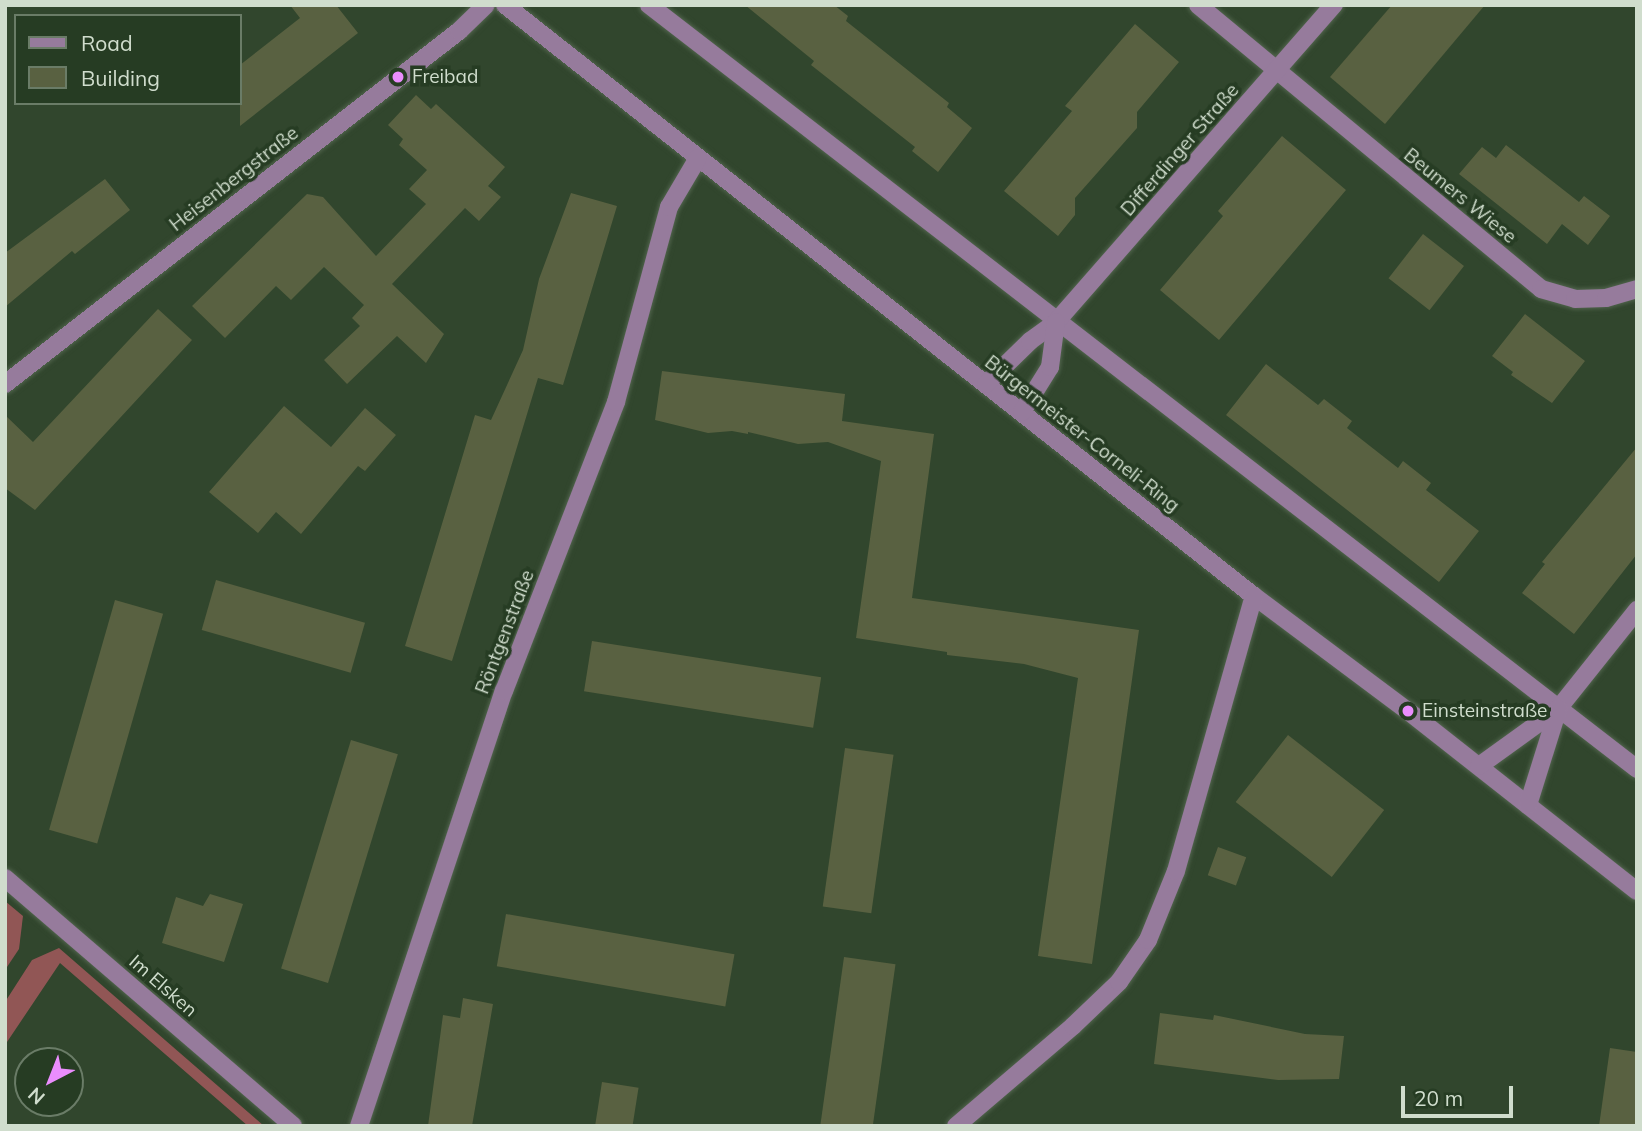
<!DOCTYPE html>
<html>
<head>
<meta charset="utf-8">
<style>
	body { margin:0 }
	#map { position:relative; width:1642px; height:1131px; overflow:hidden; background:#31462d; font-family:Mulish,sans-serif }
	div>[style] { position:absolute }
	.green>* { inset:0; background:#915655 }
	.building>* { inset:0; background:#596141; transform-origin:0 0 }
	.roads { filter:drop-shadow(0 0 2px #51644d) drop-shadow(0 0 2px #51644d) }
	.minor>* { height:18px; margin:-9px; padding:0 9px; transform-origin:9px; border-radius:9px; background:#967b9c }
	.dots>* { width:19px; height:19px; translate:-50% -50%; box-sizing:border-box; border:4px solid #263c23; border-radius:50% }
	span { translate:-50% -50%; white-space:nowrap; text-align:center; line-height:1.15; -webkit-text-stroke:7px #263c23; paint-order:stroke }
	.poi-label { font-size:19px; color:#d0ddcd }
	.left { translate:0 -50%; text-align:left }
	.street-label { font-size:19px; color:#d0ddcd }
	.frame { position:absolute; inset:0; border:7px solid #d0ddcd; pointer-events:none }
	.legend { position:absolute; left:14px; top:14px; width:228px; height:91px; box-sizing:border-box; background:#263c23; border:2px solid #6a7c67; margin:0; padding:9px 12px; list-style:none; font-size:21px; color:#d0ddcd }
	.legend li { display:flex; align-items:center; gap:14px; height:35px }
	.legend b { width:35px; border:2px solid #6a7c67 }
	.north { position:absolute; left:14px; top:1047px; width:70px; height:70px; box-sizing:border-box; background:#263c23; border:2px solid #6a7c67; border-radius:50%; rotate:222deg; font-size:19px; font-weight:700; line-height:28px; text-align:center; color:#d0ddcd }
	.north::after { content:''; display:block; margin:auto; width:24px; height:32px; background:#ea8dfd; clip-path:polygon(50% 0,100% 100%,50% 72%,0 100%) }
	.scale { position:absolute; left:1401px; top:1086px; width:112px; height:32px; box-sizing:border-box; border:4px solid #d0ddcd; border-top:0; padding-left:9px; font-size:21px; line-height:24px; white-space:nowrap; color:#d0ddcd; -webkit-text-stroke:5px #263c23; paint-order:stroke }
</style>
</head>
<body>
<div id="map">
	<div class="green">
		<div style="clip-path:polygon(5px 901px,23px 916px,19px 949px,5px 970px)"></div>
		<div style="clip-path:polygon(59px 948px,264px 1126px,248px 1126px,60px 963px,5px 1045px,5px 1002px,32px 960px)"></div>
	</div>
	<div class="building">
		<div style="clip-path:polygon(290px 5px,336px 5px,358px 33px,240px 126px,240px 65px,300px 18px)"></div>
		<div style="clip-path:polygon(745px 5px,834px 5px,848px 16px,846px 21px,949px 103px,947px 107px,972px 128px,938px 172px,912px 151px,915px 147px,811px 65px,814px 61px)"></div>
		<div style="clip-path:polygon(1392px 5px,1485px 5px,1385px 124px,1330px 77px)"></div>
		<div style="clip-path:polygon(1135px 24px,1179px 62px,1137px 112px,1137px 128px,1075px 198px,1075px 215px,1058px 236px,1004px 191px,1072px 111px,1065px 106px)"></div>
		<div style="clip-path:polygon(416px 95px,431px 109px,436px 104px,505px 167px,488px 186px,501px 197px,479px 221px,465px 208px,392px 284px,444px 334px,426px 363px,397px 336px,347px 384px,324px 360px,360px 326px,352px 318px,364px 305px,324px 267px,291px 300px,276px 286px,225px 338px,192px 306px,307px 194px,323px 197px,376px 256px,426px 204px,409px 189px,427px 170px,399px 145px,403px 139px,388px 125px)"></div>
		<div style="clip-path:polygon(1282px 136px,1346px 190px,1219px 340px,1160px 290px,1223px 216px,1218px 211px)"></div>
		<div style="clip-path:polygon(1506px 145px,1579px 202px,1584px 196px,1610px 216px,1588px 245px,1562px 224px,1547px 244px,1459px 174px,1482px 147px,1496px 158px)"></div>
		<div style="clip-path:polygon(105px 179px,130px 210px,75px 254px,72px 251px,5px 307px,5px 253px)"></div>
		<div style="clip-path:polygon(571px 193px,617px 206px,563px 385px,538px 378px,452px 661px,405px 646px,475px 415px,491px 420px,523px 350px,539px 279px)"></div>
		<div style="left:1423px;top:234px;width:52px;height:56px;rotate:38deg"></div>
		<div style="clip-path:polygon(158px 309px,192px 340px,35px 510px,5px 488px,5px 415px,33px 442px)"></div>
		<div style="clip-path:polygon(1525px 314px,1585px 361px,1552px 403px,1511px 375px,1513px 372px,1492px 356px)"></div>
		<div style="clip-path:polygon(1266px 364px,1318px 405px,1324px 399px,1352px 421px,1347px 428px,1398px 468px,1403px 461px,1431px 483px,1426px 490px,1479px 531px,1439px 582px,1226px 415px)"></div>
		<div style="clip-path:polygon(662px 371px,845px 394px,842px 421px,934px 434px,912px 598px,1139px 630px,1092px 964px,1038px 956px,1078px 678px,1024px 664px,947px 655px,947px 652px,856px 638px,881px 461px,828px 442px,798px 444px,748px 432px,748px 434px,732px 431px,708px 433px,655px 420px)"></div>
		<div style="clip-path:polygon(284px 406px,331px 447px,365px 408px,396px 435px,365px 471px,358px 466px,301px 534px,276px 512px,258px 533px,209px 492px)"></div>
		<div style="clip-path:polygon(1637px 447px,1637px 554px,1574px 634px,1522px 593px,1545px 564px,1542px 562px)"></div>
		<div style="left:216px;top:580px;width:155px;height:52px;rotate:16deg"></div>
		<div style="left:115px;top:600px;width:50px;height:239px;rotate:16deg"></div>
		<div style="left:592px;top:641px;width:232px;height:51px;rotate:9deg"></div>
		<div style="left:1288px;top:735px;width:122px;height:85px;rotate:38deg"></div>
		<div style="left:351px;top:740px;width:49px;height:239px;rotate:17deg"></div>
		<div style="left:845px;top:748px;width:49px;height:160px;rotate:8deg"></div>
		<div style="left:1218px;top:847px;width:30px;height:30px;rotate:20deg"></div>
		<div style="clip-path:polygon(210px 894px,243px 904px,224px 962px,162px 943px,176px 897px,203px 906px)"></div>
		<div style="left:506px;top:914px;width:232px;height:53px;rotate:10deg"></div>
		<div style="left:844px;top:957px;width:52px;height:171px;rotate:8deg"></div>
		<div style="clip-path:polygon(463px 998px,493px 1004px,472px 1126px,428px 1126px,443px 1015px,460px 1018px)"></div>
		<div style="clip-path:polygon(1160px 1013px,1213px 1020px,1214px 1015px,1305px 1034px,1344px 1036px,1339px 1079px,1278px 1080px,1154px 1064px)"></div>
		<div style="clip-path:polygon(1610px 1048px,1637px 1052px,1637px 1126px,1599px 1126px)"></div>
		<div style="left:602px;top:1082px;width:37px;height:45px;rotate:9deg"></div>
	</div>
	<div class="roads">
		<div class="minor">
			<div style="left:505px;top:5px;width:954px;rotate:38.28deg"></div>
			<div style="left:1254px;top:596px;width:192px;rotate:36.8deg"></div>
			<div style="left:1408px;top:711px;width:291px;rotate:38.2deg"></div>
			<div style="left:649px;top:5px;width:1249px;rotate:37.71deg"></div>
			<div style="left:1198px;top:5px;width:445px;rotate:39.6deg"></div>
			<div style="left:1541px;top:289px;width:35px;rotate:16deg"></div>
			<div style="left:1575px;top:299px;width:31px;rotate:-2deg"></div>
			<div style="left:1606px;top:298px;width:32px;rotate:-16deg"></div>
			<div style="left:5px;top:384px;width:575px;rotate:-37.87deg"></div>
			<div style="left:459px;top:31px;width:37px;rotate:-44deg"></div>
			<div style="left:986px;top:384px;width:62px;rotate:-44.3deg"></div>
			<div style="left:1030px;top:341px;width:32px;rotate:-36deg"></div>
			<div style="left:1056px;top:322px;width:422px;rotate:-48.8deg"></div>
			<div style="left:1022px;top:412px;width:53px;rotate:-58.1deg"></div>
			<div style="left:1050px;top:367px;width:45px;rotate:-82.4deg"></div>
			<div style="left:1479px;top:766px;width:97px;rotate:-35.8deg"></div>
			<div style="left:1558px;top:709px;width:127px;rotate:-51.4deg"></div>
			<div style="left:1528px;top:805px;width:101px;rotate:-72.6deg"></div>
			<div style="left:5px;top:878px;width:380px;rotate:40.7deg"></div>
			<div style="left:359px;top:1126px;width:459px;rotate:-71.6deg"></div>
			<div style="left:504px;top:691px;width:310px;rotate:-68.8deg"></div>
			<div style="left:616px;top:402px;width:202px;rotate:-74.8deg"></div>
			<div style="left:669px;top:207px;width:57px;rotate:-59.4deg"></div>
			<div style="left:956px;top:1126px;width:154px;rotate:-40.5deg"></div>
			<div style="left:1073px;top:1026px;width:64px;rotate:-43.7deg"></div>
			<div style="left:1119px;top:982px;width:51px;rotate:-55.4deg"></div>
			<div style="left:1148px;top:940px;width:74px;rotate:-67.9deg"></div>
			<div style="left:1176px;top:871px;width:286px;rotate:-74.2deg"></div>
		</div>
	</div>
	<div class="dots">
		<div style="left:398px;top:77px;background:#ea8dfd"></div>
		<div style="left:1408px;top:711px;background:#ea8dfd"></div>
	</div>
	<div class="poi-label">
		<span class="left" style="left:412px;top:77px">Freibad</span>
		<span class="left" style="left:1422px;top:711px">Einsteinstraße</span>
	</div>
	<div class="street-label">
		<span style="left:1180px;top:150px;rotate:-49deg">Differdinger Straße</span>
		<span style="left:234px;top:179px;rotate:-38deg">Heisenbergstraße</span>
		<span style="left:1460px;top:196px;rotate:39deg">Beumers Wiese</span>
		<span style="left:1082px;top:434px;rotate:38deg">Bürgermeister-Corneli-Ring</span>
		<span style="left:505px;top:632px;rotate:-69deg">Röntgenstraße</span>
		<span style="left:163px;top:986px;rotate:41deg">Im Elsken</span>
	</div>
	<div class="frame"></div>
	<ul class="legend">
	<li><b style="height:9px;background:#967b9c"></b>Road</li>
	<li><b style="height:19px;background:#596141"></b>Building</li>
	</ul>
	<div class="north">N</div>
	<div class="scale">20 m</div>
</div>
</body>
</html>
